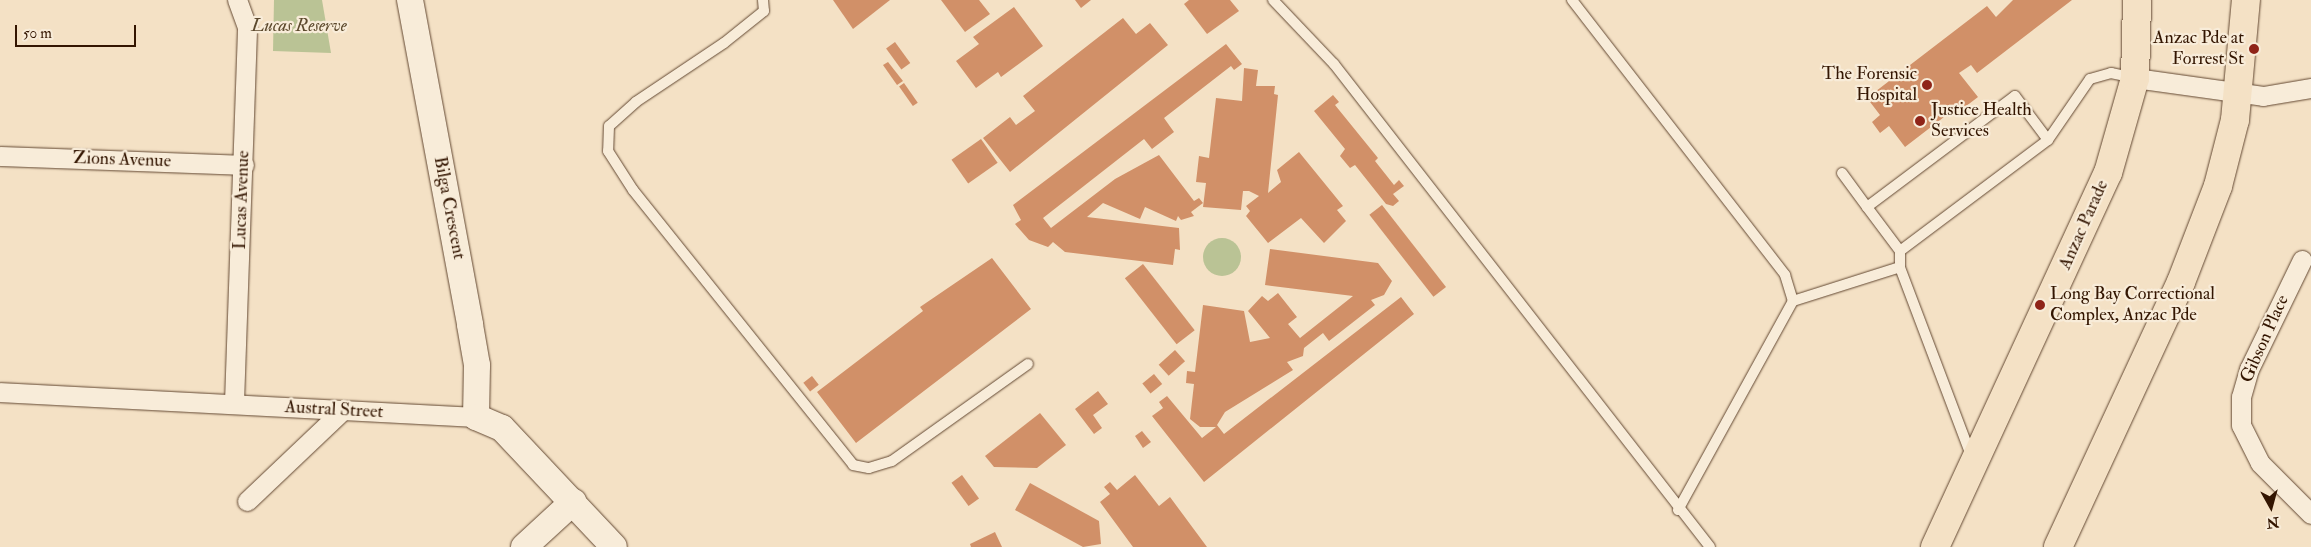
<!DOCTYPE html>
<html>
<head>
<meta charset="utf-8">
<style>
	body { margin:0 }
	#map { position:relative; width:2311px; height:547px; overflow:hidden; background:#f4e1c5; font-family:"IM FELL Double Pica",serif }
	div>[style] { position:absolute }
	.green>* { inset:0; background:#bac395 }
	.round { border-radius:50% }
	.building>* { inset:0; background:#d19068; transform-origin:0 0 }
	.roads { filter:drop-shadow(0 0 1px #634832) drop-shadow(0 0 1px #634832) }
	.lane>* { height:10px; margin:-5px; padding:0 5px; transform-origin:5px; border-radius:5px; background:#f8ecd9 }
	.street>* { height:19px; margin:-9.5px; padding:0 9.5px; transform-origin:9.5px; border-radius:9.5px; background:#f8ecd9 }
	.secondary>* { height:26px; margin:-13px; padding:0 13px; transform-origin:13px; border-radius:13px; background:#f8ecd9 }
	.primary>* { height:28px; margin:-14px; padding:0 14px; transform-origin:14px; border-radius:14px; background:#f4e1c5 }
	.dots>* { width:14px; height:14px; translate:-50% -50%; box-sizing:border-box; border:2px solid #f8ecd9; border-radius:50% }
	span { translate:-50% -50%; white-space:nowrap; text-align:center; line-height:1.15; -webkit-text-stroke:4.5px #f8ecd9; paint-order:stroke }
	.park-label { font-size:18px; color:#5c492d; font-style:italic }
	.poi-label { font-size:18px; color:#331501 }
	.right { translate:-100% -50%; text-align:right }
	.left { translate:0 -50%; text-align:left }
	.street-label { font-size:18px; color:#331501 }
	.north { position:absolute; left:2246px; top:482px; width:50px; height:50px; -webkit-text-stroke:4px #f8ecd9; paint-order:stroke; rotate:173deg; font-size:14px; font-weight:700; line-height:20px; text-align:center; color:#331501 }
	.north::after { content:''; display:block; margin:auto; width:18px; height:22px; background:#331501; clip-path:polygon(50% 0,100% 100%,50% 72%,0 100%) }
	.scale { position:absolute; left:15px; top:25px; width:121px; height:22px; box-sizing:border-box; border:2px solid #331501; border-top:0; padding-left:6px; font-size:15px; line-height:18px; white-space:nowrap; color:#331501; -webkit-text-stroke:4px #f8ecd9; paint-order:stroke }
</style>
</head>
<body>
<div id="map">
	<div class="green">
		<div style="clip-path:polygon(274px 0,322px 0,331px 53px,273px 51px)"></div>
		<div class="round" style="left:1203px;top:238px;width:38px;height:38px"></div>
	</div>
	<div class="building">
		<div style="clip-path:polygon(833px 0,890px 0,853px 29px)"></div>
		<div style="clip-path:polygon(941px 0,979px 0,990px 14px,965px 32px)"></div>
		<div style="clip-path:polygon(1075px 0,1091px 0,1081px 8px)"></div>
		<div style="clip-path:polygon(1189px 0,1230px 0,1239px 11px,1207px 34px,1184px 4px)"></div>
		<div style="clip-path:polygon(2013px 0,2072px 0,1977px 73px,1971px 65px,1959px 73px,1978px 97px,1961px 110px,1957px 107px,1905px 147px,1889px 126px,1880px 133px,1872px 122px,1880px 115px,1867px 98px,1987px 6px,1996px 17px)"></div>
		<div style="clip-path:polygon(1014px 7px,1043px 46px,1001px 77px,998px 72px,976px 88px,956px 61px,979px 44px,973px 37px)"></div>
		<div style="clip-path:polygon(1123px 18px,1136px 34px,1150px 23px,1168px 45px,1010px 172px,983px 138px,1010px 117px,1016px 125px,1035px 111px,1023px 96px)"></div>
		<div style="left:895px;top:42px;width:26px;height:11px;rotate:54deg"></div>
		<div style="clip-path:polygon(1226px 44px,1242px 64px,1234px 70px,1231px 66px,1164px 118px,1174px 132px,1152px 149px,1144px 139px,1043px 218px,1051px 228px,1115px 179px,1159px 155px,1194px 201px,1199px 198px,1203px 203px,1191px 212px,1194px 216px,1181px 220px,1178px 216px,1176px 221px,1145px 207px,1140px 219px,1103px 203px,1087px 217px,1179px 228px,1180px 250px,1175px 249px,1173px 265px,1065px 252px,1053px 242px,1048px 247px,1029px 240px,1015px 224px,1021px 220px,1013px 205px)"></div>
		<div style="clip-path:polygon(888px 62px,903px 81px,897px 85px,883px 65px)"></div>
		<div style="clip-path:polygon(1244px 68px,1258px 70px,1256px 86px,1275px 86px,1274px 94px,1278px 95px,1268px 193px,1281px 182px,1277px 170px,1299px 152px,1343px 206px,1337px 210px,1346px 221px,1324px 243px,1301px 218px,1268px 243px,1246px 216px,1250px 211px,1246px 206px,1259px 196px,1249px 191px,1243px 191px,1241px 210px,1203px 207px,1206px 183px,1196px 182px,1199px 156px,1209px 158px,1216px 98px,1242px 101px)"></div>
		<div style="left:904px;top:83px;width:24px;height:6px;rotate:55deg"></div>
		<div style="clip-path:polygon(1333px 95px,1339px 102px,1335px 105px,1378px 158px,1375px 161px,1394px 185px,1399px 180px,1404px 186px,1393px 194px,1399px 201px,1393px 206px,1386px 204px,1355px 165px,1350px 168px,1340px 156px,1345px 149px,1314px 111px)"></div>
		<div style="left:981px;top:139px;width:29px;height:36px;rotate:55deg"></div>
		<div style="left:1382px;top:205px;width:104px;height:16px;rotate:52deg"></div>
		<div style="clip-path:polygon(1270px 249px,1378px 263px,1392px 281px,1384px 295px,1371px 300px,1375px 305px,1329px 341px,1323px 333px,1304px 348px,1303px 356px,1287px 362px,1293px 370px,1225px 412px,1217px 425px,1224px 434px,1401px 297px,1414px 314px,1204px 482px,1152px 416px,1163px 408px,1159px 402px,1167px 396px,1202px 438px,1216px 427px,1200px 427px,1190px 419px,1194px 384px,1186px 383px,1187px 371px,1195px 372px,1203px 305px,1244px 311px,1250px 342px,1270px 338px,1248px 311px,1262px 296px,1268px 301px,1278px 293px,1297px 317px,1288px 324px,1300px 338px,1353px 296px,1265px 285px)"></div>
		<div style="clip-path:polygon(992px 258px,1031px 309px,856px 443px,817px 392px,923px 311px,920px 307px)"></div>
		<div style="left:1143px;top:264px;width:84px;height:23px;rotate:52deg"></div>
		<div style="left:1175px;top:350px;width:15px;height:22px;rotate:48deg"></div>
		<div style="left:1154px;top:374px;width:13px;height:15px;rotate:51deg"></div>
		<div style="left:812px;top:376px;width:11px;height:11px;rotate:52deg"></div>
		<div style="clip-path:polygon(1098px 391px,1108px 404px,1093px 415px,1102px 428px,1094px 434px,1075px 409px)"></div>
		<div style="clip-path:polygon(1040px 413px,1066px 445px,1037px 468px,994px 467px,985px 456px)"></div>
		<div style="clip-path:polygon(1142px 431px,1151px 442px,1143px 448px,1135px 436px)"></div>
		<div style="left:962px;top:475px;width:29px;height:13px;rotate:54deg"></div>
		<div style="clip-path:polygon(1135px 475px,1159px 506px,1170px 497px,1207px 547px,1133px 547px,1100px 502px,1110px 494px,1104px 487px,1110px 482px,1117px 490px)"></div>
		<div style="clip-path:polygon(1030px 483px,1099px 521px,1101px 544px,1083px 547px,1015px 510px)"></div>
		<div style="clip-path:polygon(995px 532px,1002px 547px,971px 547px,970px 544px)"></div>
	</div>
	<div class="roads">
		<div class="lane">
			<div style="left:763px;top:0;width:11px;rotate:85deg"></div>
			<div style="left:764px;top:11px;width:51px;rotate:141.3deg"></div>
			<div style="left:724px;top:43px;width:106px;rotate:146.2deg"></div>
			<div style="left:636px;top:102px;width:36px;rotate:138deg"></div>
			<div style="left:609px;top:126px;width:25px;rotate:92deg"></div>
			<div style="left:608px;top:151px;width:46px;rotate:57.3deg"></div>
			<div style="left:633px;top:190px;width:352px;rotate:51.3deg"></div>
			<div style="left:853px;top:465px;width:16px;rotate:11deg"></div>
			<div style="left:869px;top:468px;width:24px;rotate:-17deg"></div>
			<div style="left:892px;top:461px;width:167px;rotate:-35.5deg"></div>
			<div style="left:1273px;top:0;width:88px;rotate:46.4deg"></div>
			<div style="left:1334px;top:64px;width:612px;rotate:52.1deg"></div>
			<div style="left:1572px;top:0;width:348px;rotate:52.2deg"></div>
			<div style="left:1785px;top:275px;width:27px;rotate:73deg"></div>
			<div style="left:1842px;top:173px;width:42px;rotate:53.7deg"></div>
			<div style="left:1900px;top:251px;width:55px;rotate:-126.9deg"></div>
			<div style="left:1867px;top:207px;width:185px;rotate:-36.9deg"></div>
			<div style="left:2015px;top:96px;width:55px;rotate:53.1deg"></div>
			<div style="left:1972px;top:458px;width:204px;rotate:-110.7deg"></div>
			<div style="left:1900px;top:267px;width:16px;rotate:-90deg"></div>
			<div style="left:1900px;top:251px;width:185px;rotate:-36.9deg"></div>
			<div style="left:2048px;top:140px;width:74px;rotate:-55.5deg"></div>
			<div style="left:2090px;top:79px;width:22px;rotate:-16deg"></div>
			<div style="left:2111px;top:73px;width:25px;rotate:12deg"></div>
			<div style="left:1678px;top:510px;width:239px;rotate:-61.2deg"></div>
			<div style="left:1793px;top:301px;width:112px;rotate:-17.6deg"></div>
		</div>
		<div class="street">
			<div style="left:2135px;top:78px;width:129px;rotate:8deg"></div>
			<div style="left:2263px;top:96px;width:49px;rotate:-9.5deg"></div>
			<div style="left:0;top:156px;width:244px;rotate:2.1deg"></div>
			<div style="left:2302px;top:260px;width:121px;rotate:115.9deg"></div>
			<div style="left:2249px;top:369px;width:29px;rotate:106deg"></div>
			<div style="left:2241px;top:397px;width:28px;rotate:90deg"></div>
			<div style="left:2241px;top:425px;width:42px;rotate:63.4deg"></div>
			<div style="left:2260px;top:463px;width:72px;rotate:45deg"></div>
			<div style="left:0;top:392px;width:477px;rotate:3deg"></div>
			<div style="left:234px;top:402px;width:375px;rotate:-88deg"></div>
			<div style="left:247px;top:27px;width:29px;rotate:-110deg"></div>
			<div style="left:247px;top:501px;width:132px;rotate:-43.5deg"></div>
		</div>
		<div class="secondary">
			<div style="left:410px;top:0;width:330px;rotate:79.5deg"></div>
			<div style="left:470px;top:325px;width:41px;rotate:80.1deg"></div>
			<div style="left:477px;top:365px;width:52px;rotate:91.1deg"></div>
			<div style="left:476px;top:417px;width:28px;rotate:23deg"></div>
			<div style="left:502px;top:428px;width:163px;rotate:46.7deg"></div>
			<div style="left:524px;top:547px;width:67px;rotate:-42.6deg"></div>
		</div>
		<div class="primary">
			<div style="left:1935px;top:547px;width:412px;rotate:-65.2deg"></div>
			<div style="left:2108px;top:173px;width:99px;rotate:-74.1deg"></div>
			<div style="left:2135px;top:78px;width:78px;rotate:-88.5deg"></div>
			<div style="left:2058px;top:547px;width:292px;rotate:-65.1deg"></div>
			<div style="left:2181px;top:282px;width:103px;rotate:-68.9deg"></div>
			<div style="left:2218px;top:186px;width:68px;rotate:-75.6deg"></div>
			<div style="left:2235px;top:120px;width:121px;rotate:-84.8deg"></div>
		</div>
	</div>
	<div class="dots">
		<div style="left:2254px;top:49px;background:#8f2418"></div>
		<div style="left:1927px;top:85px;background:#8f2418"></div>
		<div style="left:1920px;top:121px;background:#8f2418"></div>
		<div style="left:2040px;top:305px;background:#8f2418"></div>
	</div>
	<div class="park-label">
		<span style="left:299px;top:26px">Lucas Reserve</span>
	</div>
	<div class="poi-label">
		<span class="right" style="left:2244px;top:49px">Anzac Pde at<br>Forrest St</span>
		<span class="right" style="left:1917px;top:85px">The Forensic<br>Hospital</span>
		<span class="left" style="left:1931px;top:121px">Justice Health<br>Services</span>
		<span class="left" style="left:2050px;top:305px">Long Bay Correctional<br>Complex, Anzac Pde</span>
	</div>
	<div class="street-label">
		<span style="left:122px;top:160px;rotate:2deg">Zions Avenue</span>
		<span style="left:242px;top:200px;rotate:-88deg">Lucas Avenue</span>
		<span style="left:449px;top:208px;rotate:79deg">Bilga Crescent</span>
		<span style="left:2084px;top:225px;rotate:-66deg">Anzac Parade</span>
		<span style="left:2265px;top:339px;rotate:-66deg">Gibson Place</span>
		<span style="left:334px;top:410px;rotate:3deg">Austral Street</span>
	</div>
	<div class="north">N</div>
	<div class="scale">50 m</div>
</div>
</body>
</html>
